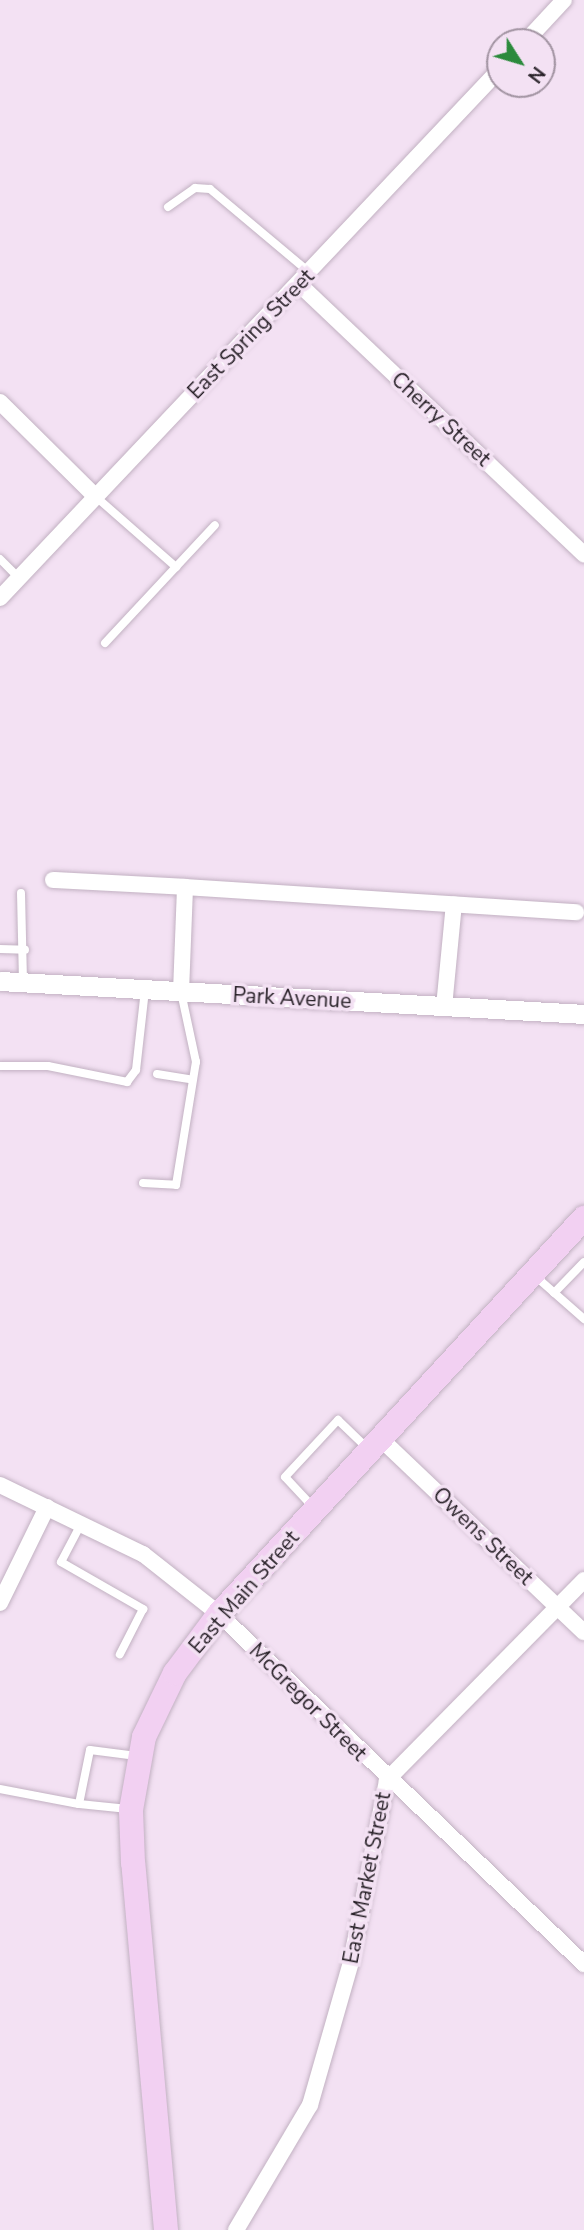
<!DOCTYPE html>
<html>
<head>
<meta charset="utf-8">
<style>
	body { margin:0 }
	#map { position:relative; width:584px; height:2230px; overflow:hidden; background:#f3e1f3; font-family:"Nunito Sans",sans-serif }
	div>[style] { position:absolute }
	.roads { filter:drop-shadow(0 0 2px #c2b1c2) drop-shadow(0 0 2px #c2b1c2) }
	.service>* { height:8px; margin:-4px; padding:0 4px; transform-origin:4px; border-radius:4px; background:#fff }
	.minor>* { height:16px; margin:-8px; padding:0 8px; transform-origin:8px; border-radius:8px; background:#fff }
	.tertiary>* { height:19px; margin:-9.5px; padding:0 9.5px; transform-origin:9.5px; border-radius:9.5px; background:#fff }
	.primary>* { height:24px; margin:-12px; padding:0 12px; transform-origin:12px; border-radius:12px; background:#f2d0f2 }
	span { translate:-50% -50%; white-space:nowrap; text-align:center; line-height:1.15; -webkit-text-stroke:7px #f3e1f3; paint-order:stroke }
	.street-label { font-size:21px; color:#282128 }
	.north { position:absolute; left:486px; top:28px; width:70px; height:70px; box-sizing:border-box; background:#f3e1f3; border:2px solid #a294a2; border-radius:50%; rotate:127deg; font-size:19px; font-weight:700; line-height:28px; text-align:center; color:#282128 }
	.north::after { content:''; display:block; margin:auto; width:24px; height:32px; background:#2b8a3c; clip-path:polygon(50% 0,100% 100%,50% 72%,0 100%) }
</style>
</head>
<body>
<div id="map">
	<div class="roads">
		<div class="service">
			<div style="left:168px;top:207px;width:33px;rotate:-35deg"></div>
			<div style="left:195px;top:188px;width:15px;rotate:4deg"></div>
			<div style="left:210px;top:189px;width:129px;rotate:40deg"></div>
			<div style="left:95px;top:496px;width:108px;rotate:41.2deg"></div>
			<div style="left:0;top:559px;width:27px;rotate:45deg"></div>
			<div style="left:105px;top:643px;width:161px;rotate:-47deg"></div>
			<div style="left:21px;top:893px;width:88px;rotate:88.7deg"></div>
			<div style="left:0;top:949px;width:25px;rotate:2deg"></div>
			<div style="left:0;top:1066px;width:48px"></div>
			<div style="left:48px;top:1066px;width:81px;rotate:11.4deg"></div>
			<div style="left:127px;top:1082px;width:15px;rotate:-53deg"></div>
			<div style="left:136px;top:1070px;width:81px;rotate:-83.6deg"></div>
			<div style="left:157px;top:1074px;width:36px;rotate:9deg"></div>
			<div style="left:143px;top:1183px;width:33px;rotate:3deg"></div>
			<div style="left:176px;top:1185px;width:125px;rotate:-80.8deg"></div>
			<div style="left:196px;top:1062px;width:72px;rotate:-102.1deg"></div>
			<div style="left:534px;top:1275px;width:67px;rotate:41.3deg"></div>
			<div style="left:554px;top:1293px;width:43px;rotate:-45.9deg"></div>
			<div style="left:314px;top:1508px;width:42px;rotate:-133.1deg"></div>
			<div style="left:285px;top:1477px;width:78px;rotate:-47.1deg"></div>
			<div style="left:338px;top:1420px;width:42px;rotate:44deg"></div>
			<div style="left:81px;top:1524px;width:43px;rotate:117.8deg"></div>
			<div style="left:61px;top:1562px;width:95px;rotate:29.8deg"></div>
			<div style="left:143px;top:1609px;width:51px;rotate:117.1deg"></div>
			<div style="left:0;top:1789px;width:80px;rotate:10.8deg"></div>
			<div style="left:128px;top:1809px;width:49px;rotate:-174.2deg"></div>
			<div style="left:79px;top:1804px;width:55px;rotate:-78.5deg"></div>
			<div style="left:90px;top:1750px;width:47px;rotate:7.3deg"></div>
		</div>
		<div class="minor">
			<div style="left:525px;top:42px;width:57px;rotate:-47.1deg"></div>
			<div style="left:299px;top:284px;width:393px;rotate:43.5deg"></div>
			<div style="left:0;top:402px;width:134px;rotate:44.7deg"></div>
			<div style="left:0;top:598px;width:728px;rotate:-46.61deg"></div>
			<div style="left:53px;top:880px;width:132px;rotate:3deg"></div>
			<div style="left:181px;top:992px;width:105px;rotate:-87.8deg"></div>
			<div style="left:185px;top:887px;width:392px;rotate:3.7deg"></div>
			<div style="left:444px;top:1007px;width:103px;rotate:-84.5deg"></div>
			<div style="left:381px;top:1439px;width:280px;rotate:43.6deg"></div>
			<div style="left:0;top:1485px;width:159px;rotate:25.8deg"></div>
			<div style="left:143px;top:1554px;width:97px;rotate:38.3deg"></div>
			<div style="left:219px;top:1614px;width:506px;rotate:43.8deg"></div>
			<div style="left:0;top:1603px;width:107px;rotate:-63.9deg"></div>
			<div style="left:236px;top:2230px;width:145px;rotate:-59.4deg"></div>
			<div style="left:310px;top:2105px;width:149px;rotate:-74deg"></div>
			<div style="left:351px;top:1962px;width:186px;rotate:-78.8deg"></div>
			<div style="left:387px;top:1780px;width:281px;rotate:-45.4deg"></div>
		</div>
		<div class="tertiary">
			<div style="left:0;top:981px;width:585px;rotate:3.23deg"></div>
		</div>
		<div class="primary">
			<div style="left:166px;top:2230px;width:368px;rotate:-95.1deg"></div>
			<div style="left:133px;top:1863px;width:53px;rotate:-92.2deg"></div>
			<div style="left:131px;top:1810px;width:74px;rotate:-79.9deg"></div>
			<div style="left:144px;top:1737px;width:71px;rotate:-64.2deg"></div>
			<div style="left:175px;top:1673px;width:74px;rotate:-53.3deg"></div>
			<div style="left:219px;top:1614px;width:539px;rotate:-47.33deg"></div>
		</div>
	</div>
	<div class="street-label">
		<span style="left:251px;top:334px;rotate:-46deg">East Spring Street</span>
		<span style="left:441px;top:419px;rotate:43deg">Cherry Street</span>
		<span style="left:292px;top:998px;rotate:3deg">Park Avenue</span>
		<span style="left:483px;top:1536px;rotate:44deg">Owens Street</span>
		<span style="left:244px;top:1592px;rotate:-49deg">East Main Street</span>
		<span style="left:308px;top:1702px;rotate:45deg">McGregor Street</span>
		<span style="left:367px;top:1878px;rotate:-79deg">East Market Street</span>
	</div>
	<div class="north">N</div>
</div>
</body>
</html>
